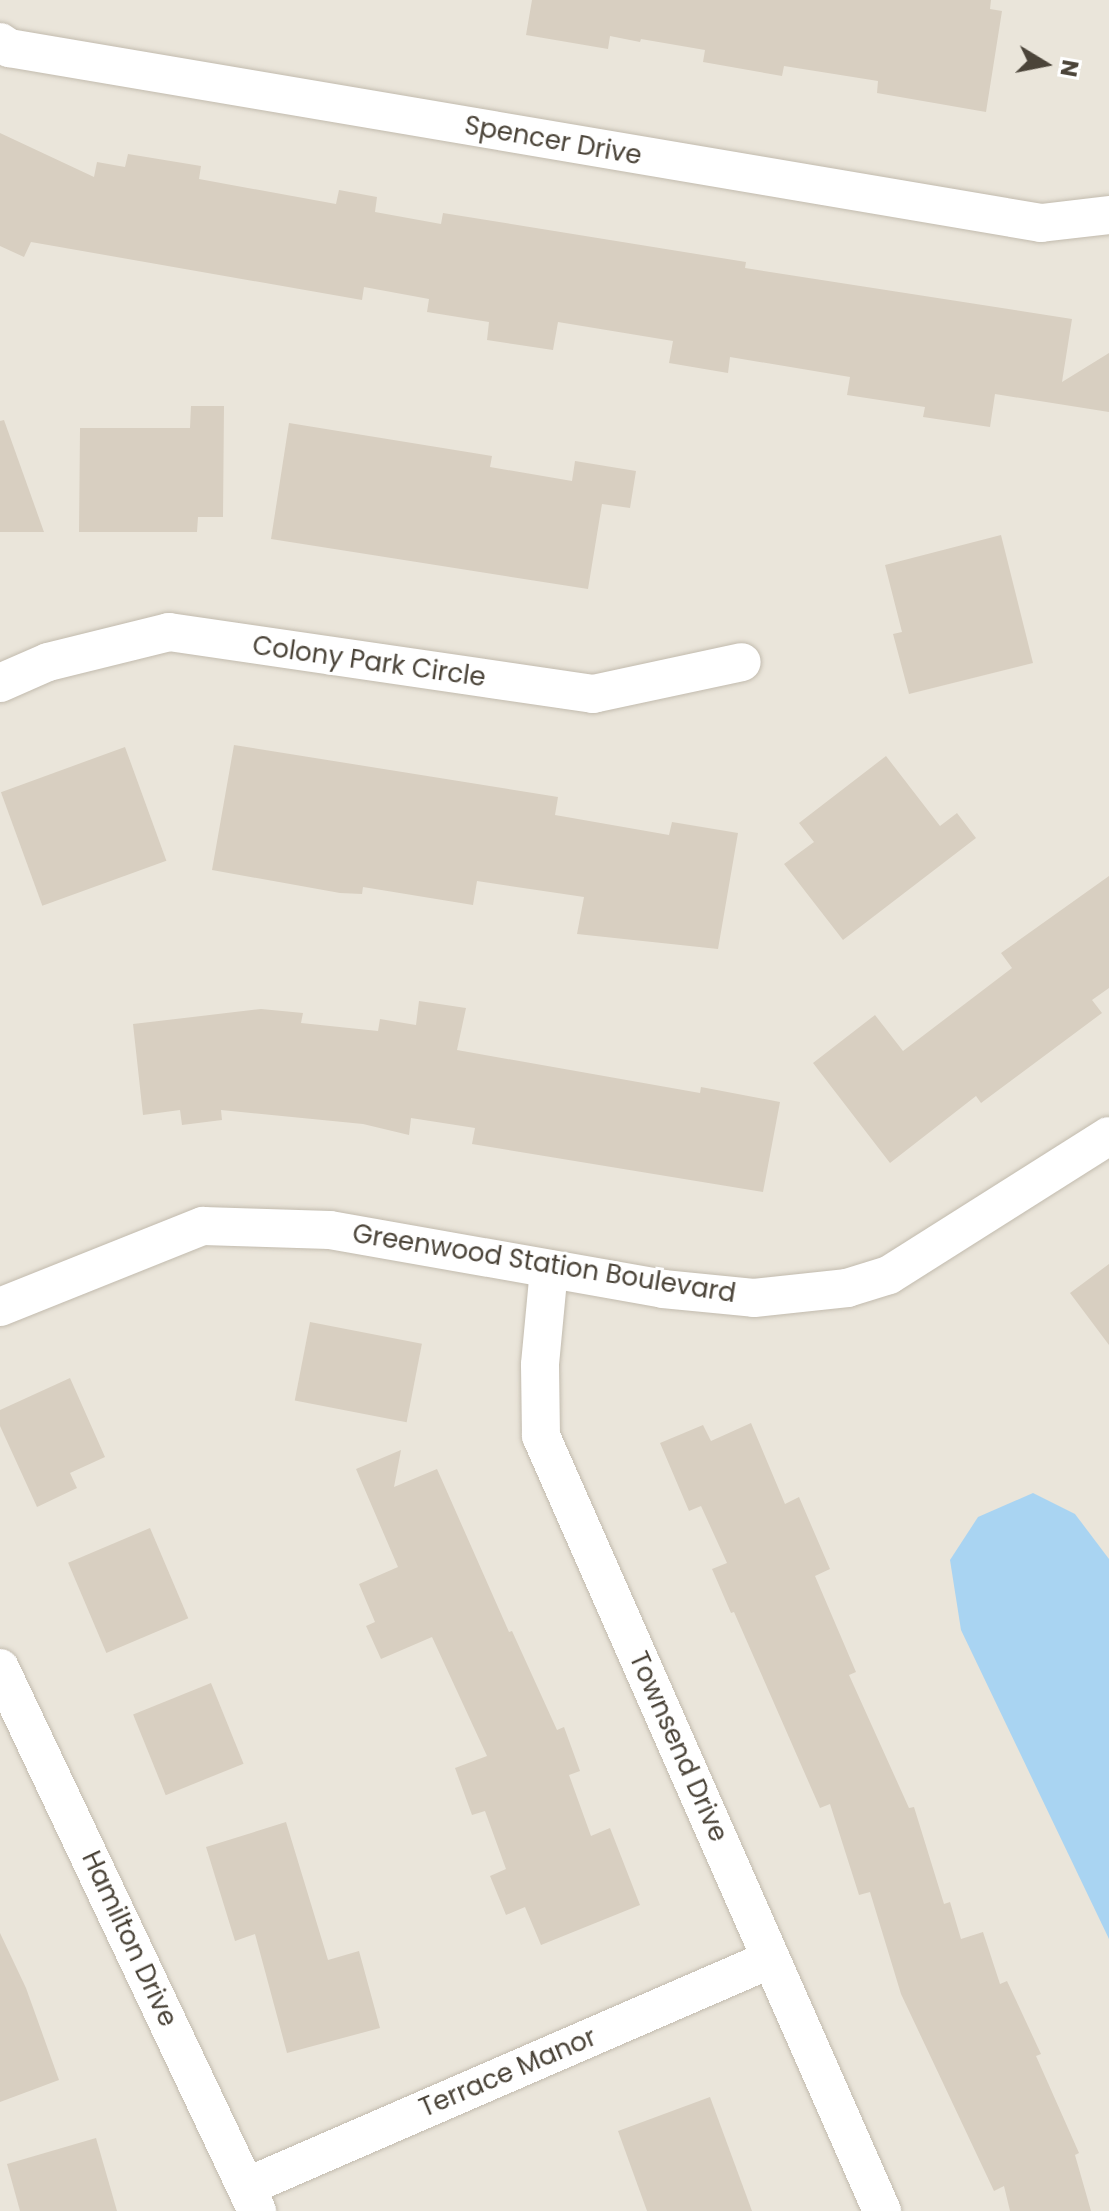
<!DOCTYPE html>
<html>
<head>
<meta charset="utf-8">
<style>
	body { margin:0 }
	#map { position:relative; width:1109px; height:2211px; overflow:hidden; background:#f6f3ec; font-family:Poppins,sans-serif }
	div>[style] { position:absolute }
	.residential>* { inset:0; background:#eae5da; transform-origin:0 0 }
	.water>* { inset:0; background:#a9d4f2 }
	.building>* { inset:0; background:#d8cfc1; transform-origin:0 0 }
	.roads { filter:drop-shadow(0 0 2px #c2bbae) drop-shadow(0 0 2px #c2bbae) }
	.minor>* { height:38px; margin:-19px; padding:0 19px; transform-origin:19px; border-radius:19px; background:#fff }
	span { translate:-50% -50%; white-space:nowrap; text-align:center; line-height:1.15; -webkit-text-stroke:6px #fff; paint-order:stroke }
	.street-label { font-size:26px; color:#4b4439 }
	.north { position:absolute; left:1005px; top:24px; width:80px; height:80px; -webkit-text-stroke:6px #fff; paint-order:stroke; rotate:100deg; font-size:22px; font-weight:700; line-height:32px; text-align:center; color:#4b4439 }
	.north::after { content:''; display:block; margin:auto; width:28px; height:36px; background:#4b4439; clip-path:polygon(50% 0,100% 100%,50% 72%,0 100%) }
</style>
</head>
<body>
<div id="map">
	<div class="residential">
		<div style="left:0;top:0;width:1109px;height:2211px"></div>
	</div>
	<div class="water">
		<div style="clip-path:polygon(1033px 1493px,1075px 1514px,1109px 1559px,1109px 1939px,961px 1630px,950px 1560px,978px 1517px)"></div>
	</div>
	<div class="building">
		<div style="clip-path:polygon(532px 0,991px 0,990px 9px,1002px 11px,986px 112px,877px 93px,878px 81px,784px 66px,782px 76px,703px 62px,705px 50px,641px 39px,640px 42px,610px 36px,608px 49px,526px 35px)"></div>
		<div style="clip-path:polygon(0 133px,94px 177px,97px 162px,125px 167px,128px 154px,201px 166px,199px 179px,336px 204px,339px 190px,377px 197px,375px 212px,441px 224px,443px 213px,746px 262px,745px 268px,1072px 319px,1062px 382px,1109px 353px,1109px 412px,995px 394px,990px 427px,923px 417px,925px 407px,847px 395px,850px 377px,730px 357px,728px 373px,669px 363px,673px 341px,558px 322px,553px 350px,487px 340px,489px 322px,427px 312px,429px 299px,364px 287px,362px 300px,31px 242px,24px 257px,0 246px)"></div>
		<div style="clip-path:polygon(191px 406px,224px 406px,223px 517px,198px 517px,197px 532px,79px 532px,80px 428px,190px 428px)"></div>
		<div style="clip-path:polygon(4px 420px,44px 532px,0 532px,0 421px)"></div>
		<div style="clip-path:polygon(289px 423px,492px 456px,490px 467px,572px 481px,575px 461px,636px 471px,630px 508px,602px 504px,588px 589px,271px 539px)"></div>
		<div style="clip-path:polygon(1001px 535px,1033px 663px,909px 694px,893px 634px,902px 632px,885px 565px)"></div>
		<div style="clip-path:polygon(234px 745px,558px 797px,555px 815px,669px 835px,672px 822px,738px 833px,718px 949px,577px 934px,584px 897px,477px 881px,473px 905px,363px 887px,362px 894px,340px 893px,212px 870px)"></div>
		<div style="left:125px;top:747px;width:121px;height:132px;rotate:70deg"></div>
		<div style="clip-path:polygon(886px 756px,940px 826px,957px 813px,976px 838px,843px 940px,784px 864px,814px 842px,799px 823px)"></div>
		<div style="clip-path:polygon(1109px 876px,1109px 988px,1092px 1000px,1102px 1013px,981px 1103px,976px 1096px,890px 1163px,813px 1063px,875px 1015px,903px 1051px,1012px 968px,1001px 953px)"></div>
		<div style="clip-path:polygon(419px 1001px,466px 1008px,457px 1050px,700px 1093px,701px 1087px,780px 1102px,763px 1192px,472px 1144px,475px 1128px,411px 1118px,409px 1135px,363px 1124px,221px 1110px,222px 1120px,182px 1125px,180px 1110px,143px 1115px,133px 1024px,261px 1009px,303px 1013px,301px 1023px,378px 1031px,380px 1019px,416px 1025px)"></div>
		<div style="clip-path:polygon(1109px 1264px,1109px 1345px,1070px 1293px)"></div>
		<div style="left:310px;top:1322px;width:114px;height:80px;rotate:11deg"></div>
		<div style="clip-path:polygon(70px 1378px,105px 1457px,70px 1473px,77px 1488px,37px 1507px,0 1426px,0 1410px)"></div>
		<div style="clip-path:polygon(751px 1423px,785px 1504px,799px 1497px,830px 1569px,815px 1576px,856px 1672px,849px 1675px,909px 1808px,914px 1807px,944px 1904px,950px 1902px,961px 1939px,983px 1932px,1000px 1984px,1007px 1981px,1041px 2054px,1036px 2056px,1079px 2153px,1075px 2155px,1091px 2211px,1010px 2211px,1004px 2186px,994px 2191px,901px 1994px,870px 1892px,859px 1895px,830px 1804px,820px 1808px,734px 1612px,731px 1613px,712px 1569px,727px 1563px,701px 1506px,689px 1511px,660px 1443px,703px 1425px,711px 1441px)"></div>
		<div style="clip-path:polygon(401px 1450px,394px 1487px,437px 1469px,509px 1632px,512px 1631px,557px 1730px,564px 1727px,580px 1771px,569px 1775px,591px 1836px,610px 1828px,640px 1905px,541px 1945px,525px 1907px,506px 1915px,490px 1876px,506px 1869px,485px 1811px,472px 1815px,455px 1768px,487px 1756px,432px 1637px,381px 1659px,366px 1626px,375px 1622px,359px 1584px,398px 1567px,356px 1469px)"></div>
		<div style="left:150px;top:1528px;width:98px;height:89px;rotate:67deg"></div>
		<div style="left:211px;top:1683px;width:87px;height:84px;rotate:68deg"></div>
		<div style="clip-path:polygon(286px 1822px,328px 1960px,359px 1951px,380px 2028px,287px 2053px,255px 1934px,235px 1941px,206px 1847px)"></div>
		<div style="clip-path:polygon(0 1933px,26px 1988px,59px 2080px,0 2102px)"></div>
		<div style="clip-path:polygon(710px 2097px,752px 2211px,647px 2211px,618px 2131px)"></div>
		<div style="clip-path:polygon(96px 2138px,117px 2211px,20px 2211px,7px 2164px)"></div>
	</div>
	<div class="roads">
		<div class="minor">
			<div style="left:0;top:42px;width:11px;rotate:34deg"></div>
			<div style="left:9px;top:48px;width:1047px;rotate:9.62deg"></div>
			<div style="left:1041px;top:223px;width:68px;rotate:-6.7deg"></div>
			<div style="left:0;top:683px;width:52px;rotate:-23.6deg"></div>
			<div style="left:48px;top:662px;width:125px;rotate:-13.9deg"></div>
			<div style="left:169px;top:632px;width:429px;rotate:8.3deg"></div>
			<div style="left:593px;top:694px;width:152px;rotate:-12.1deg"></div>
			<div style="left:549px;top:1269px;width:96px;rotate:95.4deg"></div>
			<div style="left:540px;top:1365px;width:71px;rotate:89.2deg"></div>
			<div style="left:541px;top:1436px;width:847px;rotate:66.25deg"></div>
			<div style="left:0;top:1307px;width:219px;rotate:-21.8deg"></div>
			<div style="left:203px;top:1226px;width:127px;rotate:1.8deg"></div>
			<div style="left:330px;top:1230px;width:338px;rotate:10deg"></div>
			<div style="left:663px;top:1289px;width:91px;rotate:5.6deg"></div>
			<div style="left:754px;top:1298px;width:94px;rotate:-6.1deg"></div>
			<div style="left:847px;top:1288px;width:44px;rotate:-17.2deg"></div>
			<div style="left:889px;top:1275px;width:260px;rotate:-32.3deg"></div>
			<div style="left:0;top:1668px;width:601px;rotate:64.67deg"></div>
			<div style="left:246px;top:2187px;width:572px;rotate:-23.47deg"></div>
		</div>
	</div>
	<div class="street-label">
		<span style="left:553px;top:141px;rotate:10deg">Spencer Drive</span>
		<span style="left:369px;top:662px;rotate:8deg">Colony Park Circle</span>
		<span style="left:544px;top:1264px;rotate:9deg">Greenwood Station Boulevard</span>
		<span style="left:678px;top:1747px;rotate:66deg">Townsend Drive</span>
		<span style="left:129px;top:1939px;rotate:65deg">Hamilton Drive</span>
		<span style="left:508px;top:2073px;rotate:-23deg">Terrace Manor</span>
	</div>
	<div class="north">N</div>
</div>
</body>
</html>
